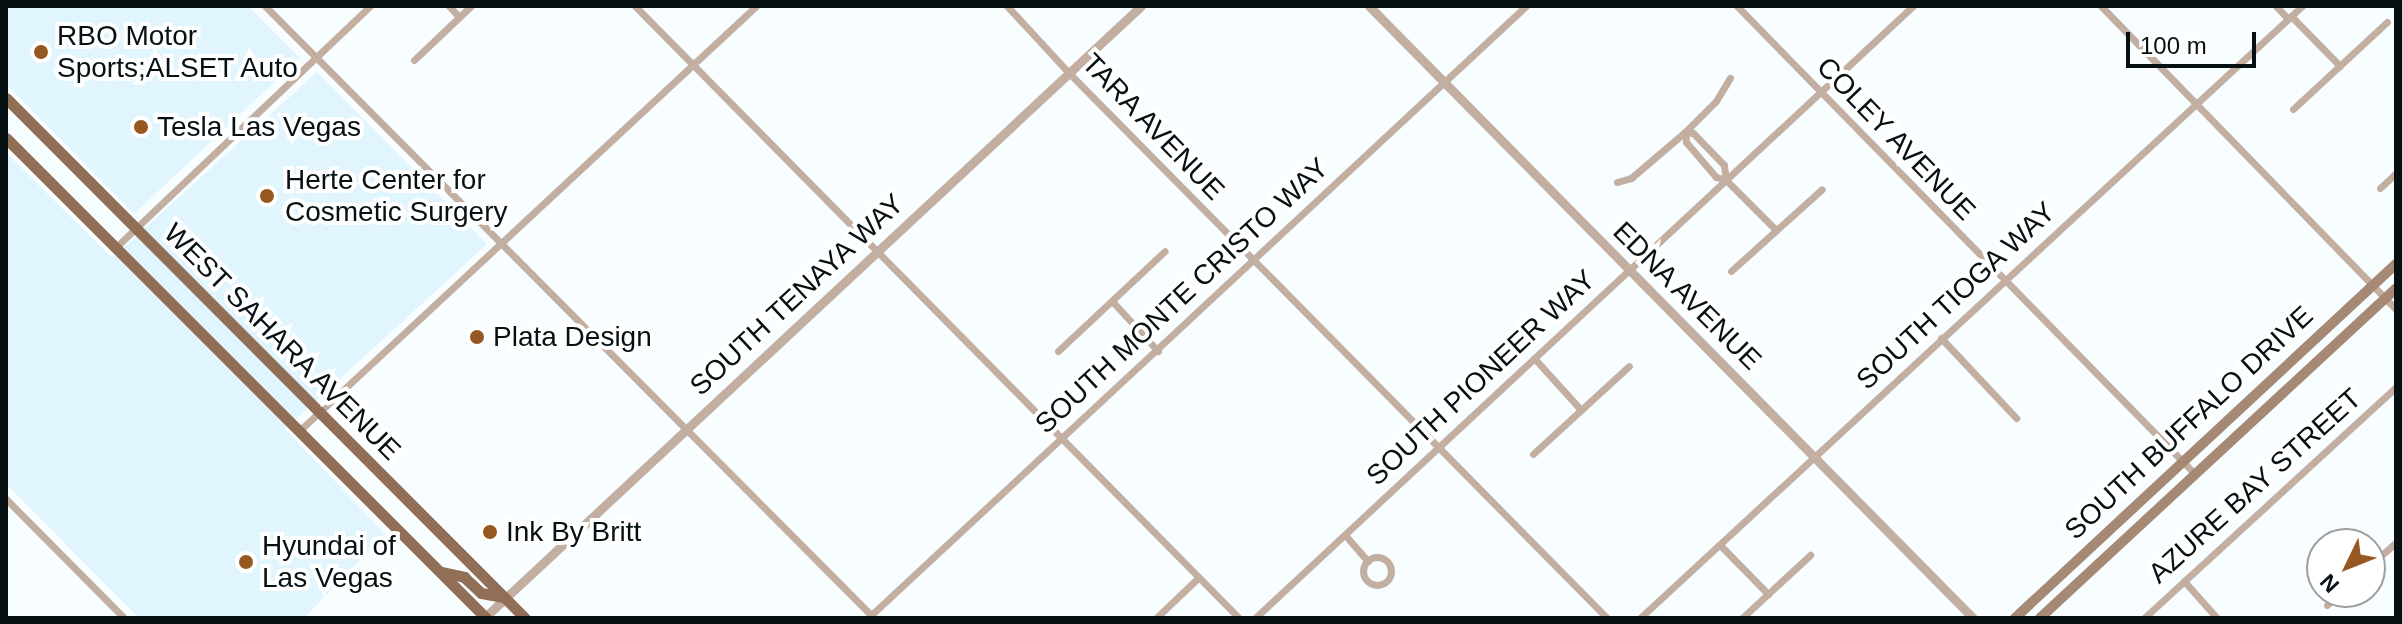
<!DOCTYPE html>
<html>
<head>
<meta charset="utf-8">
<style>
	body { margin:0 }
	#map { position:relative; width:2402px; height:624px; overflow:hidden; background:#f8fdff; font-family:Helvetica,sans-serif }
	div>[style] { position:absolute }
	.built>* { inset:0; background:#e0f5fe }
	.minor>* { height:7px; margin:-3.5px; padding:0 3.5px; transform-origin:3.5px; border-radius:3.5px; background:#c3afa1 }
	.minor>.ring { margin:-3.5px; padding:0; box-sizing:content-box; background:none; border:7px solid #c3afa1; border-radius:50% }
	.tertiary>* { height:9px; margin:-4.5px; padding:0 4.5px; transform-origin:4.5px; border-radius:4.5px; background:#c3afa1 }
	.secondary>* { height:10px; margin:-5px; padding:0 5px; transform-origin:5px; border-radius:5px; background:#a68975 }
	.primary>* { height:11px; margin:-5.5px; padding:0 5.5px; transform-origin:5.5px; border-radius:5.5px; background:#916e56 }
	.dots>* { width:22px; height:22px; translate:-50% -50%; box-sizing:border-box; border:4px solid #fff; border-radius:50% }
	span { translate:-50% -50%; white-space:nowrap; text-align:center; line-height:1.15; -webkit-text-stroke:8px #fff; paint-order:stroke }
	.poi-label { font-size:28px; color:#060f12 }
	.left { translate:0 -50%; text-align:left }
	.street-label { font-size:28px; color:#060f12 }
	.frame { position:absolute; inset:0; border:8px solid #060f12; pointer-events:none }
	.north { position:absolute; left:2306px; top:528px; width:80px; height:80px; box-sizing:border-box; background:#fff; border:2px solid #9b9fa0; border-radius:50%; rotate:227deg; font-size:22px; font-weight:700; line-height:32px; text-align:center; color:#060f12 }
	.north::after { content:''; display:block; margin:auto; width:28px; height:36px; background:#975721; clip-path:polygon(50% 0,100% 100%,50% 72%,0 100%) }
	.scale { position:absolute; left:2126px; top:32px; width:130px; height:36px; box-sizing:border-box; border:4px solid #060f12; border-top:0; padding-left:10px; font-size:24px; line-height:28px; white-space:nowrap; color:#060f12; -webkit-text-stroke:6px #fff; paint-order:stroke }
</style>
</head>
<body>
<div id="map">
	<div class="built">
		<div style="clip-path:polygon(6px 6px,248px 6px,300px 58px,134px 214px,6px 84px)"></div>
		<div style="clip-path:polygon(317px 72px,487px 244px,285px 429px,385px 534px,304px 618px,139px 618px,6px 484px,6px 153px,112px 258px)"></div>
	</div>
	<div class="minor">
		<div style="left:265px;top:6px;width:862px;rotate:45.14deg"></div>
		<div style="left:449px;top:6px;width:15px;rotate:48deg"></div>
		<div style="left:635px;top:6px;width:860px;rotate:45.38deg"></div>
		<div style="left:1007px;top:6px;width:91px;rotate:47.2deg"></div>
		<div style="left:1069px;top:73px;width:766px;rotate:45.37deg"></div>
		<div style="left:1737px;top:6px;width:653px;rotate:45.62deg"></div>
		<div style="left:2101px;top:6px;width:423px;rotate:45.8deg"></div>
		<div style="left:2276px;top:6px;width:18px;rotate:47deg"></div>
		<div style="left:2291px;top:16px;width:70px;rotate:45.6deg"></div>
		<div style="left:414px;top:60px;width:79px;rotate:-43.5deg"></div>
		<div style="left:2293px;top:109px;width:128px;rotate:-42.8deg"></div>
		<div style="left:1726px;top:180px;width:15px;rotate:-98deg"></div>
		<div style="left:1724px;top:165px;width:45px;rotate:-134.1deg"></div>
		<div style="left:1693px;top:133px;width:8px;rotate:-173deg"></div>
		<div style="left:1685px;top:132px;width:10px;rotate:84deg"></div>
		<div style="left:1686px;top:142px;width:46px;rotate:49.4deg"></div>
		<div style="left:1716px;top:177px;width:10px;rotate:17deg"></div>
		<div style="left:1726px;top:180px;width:71px;rotate:45deg"></div>
		<div style="left:1617px;top:182px;width:15px;rotate:-16deg"></div>
		<div style="left:1631px;top:178px;width:71px;rotate:-40.4deg"></div>
		<div style="left:1685px;top:132px;width:44px;rotate:-45deg"></div>
		<div style="left:1716px;top:101px;width:27px;rotate:-59deg"></div>
		<div style="left:2380px;top:188px;width:22px;rotate:-43deg"></div>
		<div style="left:115px;top:248px;width:352px;rotate:-43.5deg"></div>
		<div style="left:1731px;top:271px;width:122px;rotate:-42deg"></div>
		<div style="left:1112px;top:301px;width:68px;rotate:47.4deg"></div>
		<div style="left:1941px;top:338px;width:110px;rotate:46.8deg"></div>
		<div style="left:1058px;top:351px;width:146px;rotate:-43.1deg"></div>
		<div style="left:1534px;top:358px;width:70px;rotate:47.9deg"></div>
		<div style="left:299px;top:431px;width:624px;rotate:-42.92deg"></div>
		<div style="left:1533px;top:454px;width:130px;rotate:-42.5deg"></div>
		<div style="left:6px;top:499px;width:168px;rotate:45.2deg"></div>
		<div style="left:1345px;top:535px;width:35px;rotate:49deg"></div>
		<div style="left:1720px;top:545px;width:69px;rotate:45.6deg"></div>
		<div class="ring" style="left:1363px;top:557px;width:21px;height:21px"></div>
		<div style="left:2370px;top:565px;width:35px;rotate:-41deg"></div>
		<div style="left:2184px;top:581px;width:50px;rotate:48.3deg"></div>
		<div style="left:2327px;top:605px;width:19px;rotate:-43deg"></div>
		<div style="left:868px;top:618px;width:899px;rotate:-42.93deg"></div>
		<div style="left:1156px;top:618px;width:59px;rotate:-43.6deg"></div>
		<div style="left:1255px;top:618px;width:899px;rotate:-42.93deg"></div>
		<div style="left:1640px;top:618px;width:902px;rotate:-42.75deg"></div>
		<div style="left:1742px;top:618px;width:93px;rotate:-42.8deg"></div>
		<div style="left:2144px;top:618px;width:342px;rotate:-42.5deg"></div>
	</div>
	<div class="tertiary">
		<div style="left:1369px;top:6px;width:860px;rotate:45.38deg"></div>
		<div style="left:484px;top:618px;width:898px;rotate:-42.97deg"></div>
	</div>
	<div class="secondary">
		<div style="left:2015px;top:618px;width:520px;rotate:-42.9deg"></div>
		<div style="left:2040px;top:618px;width:485px;rotate:-42.8deg"></div>
	</div>
	<div class="primary">
		<div style="left:6px;top:98px;width:735px;rotate:45.06deg"></div>
		<div style="left:6px;top:138px;width:679px;rotate:45deg"></div>
		<div style="left:441px;top:572px;width:24px;rotate:12deg"></div>
		<div style="left:464px;top:577px;width:23px;rotate:43deg"></div>
		<div style="left:481px;top:593px;width:23px;rotate:10deg"></div>
	</div>
	<div class="dots">
		<div style="left:41px;top:52px;background:#975721"></div>
		<div style="left:141px;top:127px;background:#975721"></div>
		<div style="left:267px;top:196px;background:#975721"></div>
		<div style="left:477px;top:337px;background:#975721"></div>
		<div style="left:490px;top:532px;background:#975721"></div>
		<div style="left:246px;top:562px;background:#975721"></div>
	</div>
	<div class="poi-label">
		<span class="left" style="left:57px;top:52px">RBO Motor<br>Sports;ALSET Auto</span>
		<span class="left" style="left:157px;top:127px">Tesla Las Vegas</span>
		<span class="left" style="left:285px;top:196px">Herte Center for<br>Cosmetic Surgery</span>
		<span class="left" style="left:493px;top:337px">Plata Design</span>
		<span class="left" style="left:506px;top:532px">Ink By Britt</span>
		<span class="left" style="left:262px;top:562px">Hyundai of<br>Las Vegas</span>
	</div>
	<div class="street-label">
		<span style="left:1153px;top:127px;rotate:46deg">TARA AVENUE</span>
		<span style="left:1896px;top:139px;rotate:46deg">COLEY AVENUE</span>
		<span style="left:797px;top:295px;rotate:-43deg">SOUTH TENAYA WAY</span>
		<span style="left:1182px;top:296px;rotate:-43deg">SOUTH MONTE CRISTO WAY</span>
		<span style="left:1687px;top:296px;rotate:45deg">EDNA AVENUE</span>
		<span style="left:1956px;top:296px;rotate:-43deg">SOUTH TIOGA WAY</span>
		<span style="left:282px;top:342px;rotate:45deg">WEST SAHARA AVENUE</span>
		<span style="left:1481px;top:378px;rotate:-43deg">SOUTH PIONEER WAY</span>
		<span style="left:2189px;top:423px;rotate:-43deg">SOUTH BUFFALO DRIVE</span>
		<span style="left:2255px;top:486px;rotate:-42deg">AZURE BAY STREET</span>
	</div>
	<div class="frame"></div>
	<div class="north">N</div>
	<div class="scale">100 m</div>
</div>
</body>
</html>
